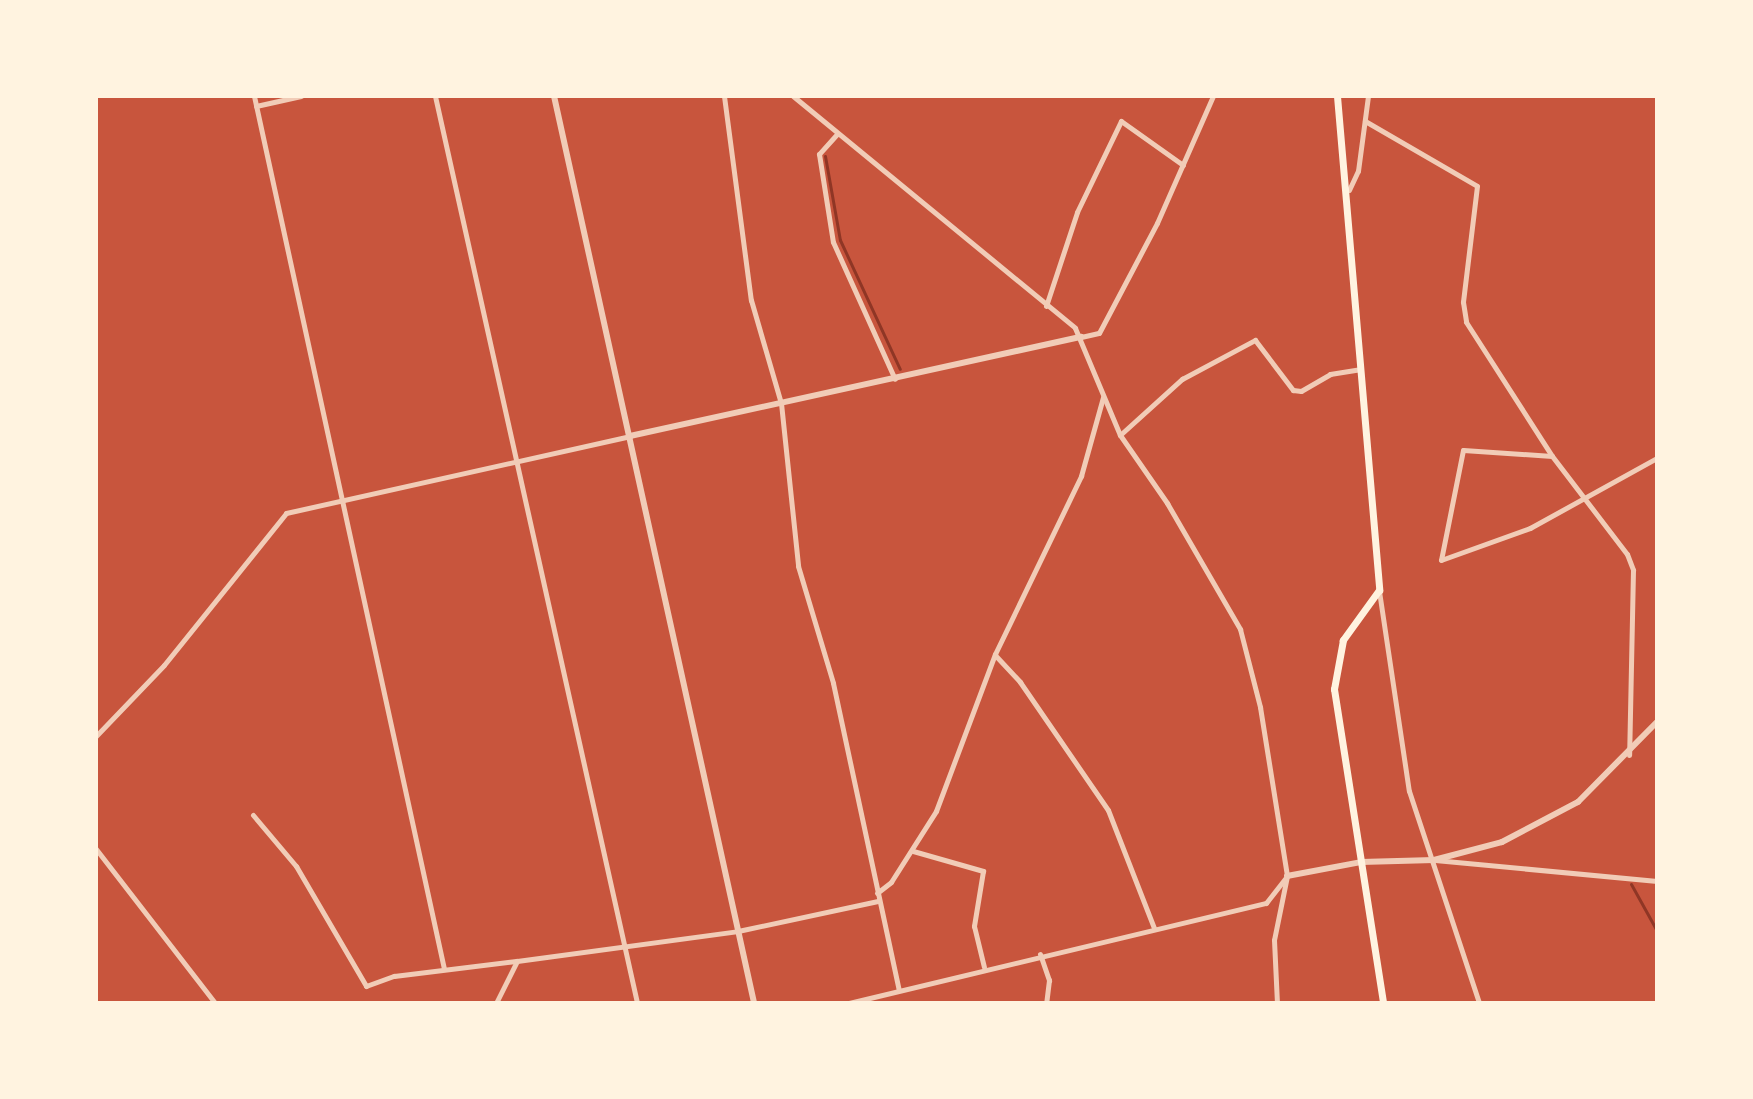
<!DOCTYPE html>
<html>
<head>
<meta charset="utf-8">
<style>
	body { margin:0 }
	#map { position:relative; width:1753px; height:1099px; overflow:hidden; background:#c8553d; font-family:Mulish,sans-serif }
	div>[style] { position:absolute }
	.stream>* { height:3px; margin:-1.5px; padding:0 1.5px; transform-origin:1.5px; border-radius:1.5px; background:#8f3625 }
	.minor>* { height:5px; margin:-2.5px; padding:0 2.5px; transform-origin:2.5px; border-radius:2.5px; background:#f1ccb7 }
	.tertiary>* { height:6px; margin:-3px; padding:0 3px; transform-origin:3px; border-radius:3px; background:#f1ccb7 }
	.secondary>* { height:7px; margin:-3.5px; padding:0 3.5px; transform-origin:3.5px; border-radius:3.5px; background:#fff3e0 }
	span { translate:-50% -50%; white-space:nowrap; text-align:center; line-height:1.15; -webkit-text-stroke:7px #fff3e0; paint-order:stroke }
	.frame { position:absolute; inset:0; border:98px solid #fff3e0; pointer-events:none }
</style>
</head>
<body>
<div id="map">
	<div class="stream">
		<div style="left:825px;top:156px;width:85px;rotate:79.9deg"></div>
		<div style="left:840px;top:240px;width:142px;rotate:65.1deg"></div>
		<div style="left:1631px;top:884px;width:54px;rotate:61deg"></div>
	</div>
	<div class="minor">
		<div style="left:254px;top:96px;width:893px;rotate:77.72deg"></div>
		<div style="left:435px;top:96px;width:929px;rotate:77.44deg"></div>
		<div style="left:724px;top:96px;width:206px;rotate:82.5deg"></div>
		<div style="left:751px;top:300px;width:107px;rotate:73.8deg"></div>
		<div style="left:781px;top:403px;width:164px;rotate:84deg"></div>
		<div style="left:798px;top:566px;width:122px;rotate:73.3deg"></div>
		<div style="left:833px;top:683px;width:314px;rotate:77.9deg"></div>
		<div style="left:793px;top:96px;width:365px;rotate:39.4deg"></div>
		<div style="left:1075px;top:328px;width:116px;rotate:67.2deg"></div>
		<div style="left:1120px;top:435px;width:83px;rotate:55.3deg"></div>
		<div style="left:1167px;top:503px;width:146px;rotate:59.9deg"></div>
		<div style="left:1240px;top:629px;width:81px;rotate:75.6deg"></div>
		<div style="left:1260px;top:707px;width:171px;rotate:80.9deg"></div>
		<div style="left:1287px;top:876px;width:65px;rotate:101.5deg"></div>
		<div style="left:1274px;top:940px;width:63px;rotate:87.3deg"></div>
		<div style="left:256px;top:106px;width:46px;rotate:-12.5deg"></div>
		<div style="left:1365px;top:121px;width:129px;rotate:30.1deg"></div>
		<div style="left:1477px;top:186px;width:117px;rotate:96.9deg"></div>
		<div style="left:1463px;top:302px;width:20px;rotate:81deg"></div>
		<div style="left:1466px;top:322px;width:159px;rotate:57.3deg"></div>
		<div style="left:1552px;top:456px;width:123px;rotate:52.6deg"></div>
		<div style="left:1627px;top:554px;width:17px;rotate:69deg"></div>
		<div style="left:1633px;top:570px;width:185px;rotate:91.2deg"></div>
		<div style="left:837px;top:134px;width:27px;rotate:132deg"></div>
		<div style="left:819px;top:154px;width:89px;rotate:81deg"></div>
		<div style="left:833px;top:242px;width:150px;rotate:65.7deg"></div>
		<div style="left:1349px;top:190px;width:21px;rotate:-65deg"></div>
		<div style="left:1358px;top:171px;width:76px;rotate:-82.4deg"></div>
		<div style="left:1046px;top:306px;width:99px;rotate:-71.7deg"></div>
		<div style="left:1077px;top:212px;width:101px;rotate:-64.2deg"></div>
		<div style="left:1121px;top:121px;width:76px;rotate:35.4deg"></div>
		<div style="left:1081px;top:337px;width:18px;rotate:-13deg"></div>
		<div style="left:1099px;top:333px;width:124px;rotate:-62.2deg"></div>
		<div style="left:1157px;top:223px;width:139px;rotate:-66.2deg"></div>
		<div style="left:1120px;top:435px;width:84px;rotate:-42.1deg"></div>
		<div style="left:1182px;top:379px;width:83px;rotate:-28.1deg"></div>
		<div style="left:1255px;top:340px;width:63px;rotate:52.8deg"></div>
		<div style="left:1293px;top:390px;width:8px;rotate:7deg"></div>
		<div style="left:1301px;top:391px;width:34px;rotate:-30deg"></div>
		<div style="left:1330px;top:374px;width:30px;rotate:-9deg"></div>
		<div style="left:1552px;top:456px;width:89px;rotate:-176.1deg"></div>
		<div style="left:1463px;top:450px;width:112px;rotate:101.3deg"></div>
		<div style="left:1441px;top:560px;width:95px;rotate:-19.8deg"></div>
		<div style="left:1530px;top:528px;width:145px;rotate:-28.9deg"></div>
		<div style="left:1379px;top:591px;width:202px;rotate:81.5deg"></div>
		<div style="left:1409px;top:791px;width:223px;rotate:71.7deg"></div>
		<div style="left:995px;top:655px;width:37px;rotate:47deg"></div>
		<div style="left:1020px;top:682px;width:155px;rotate:55.5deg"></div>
		<div style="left:1108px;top:810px;width:127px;rotate:68.7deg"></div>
		<div style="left:96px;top:736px;width:98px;rotate:-46.2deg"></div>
		<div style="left:164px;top:665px;width:195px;rotate:-51.2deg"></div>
		<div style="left:286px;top:513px;width:353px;rotate:-12.6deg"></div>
		<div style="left:253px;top:815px;width:67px;rotate:49.9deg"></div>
		<div style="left:296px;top:866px;width:139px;rotate:59.7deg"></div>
		<div style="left:366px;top:986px;width:30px;rotate:-20deg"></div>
		<div style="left:394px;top:976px;width:123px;rotate:-7deg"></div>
		<div style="left:96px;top:849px;width:195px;rotate:52.3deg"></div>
		<div style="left:913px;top:851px;width:73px;rotate:15.9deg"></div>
		<div style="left:983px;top:871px;width:56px;rotate:99.3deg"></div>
		<div style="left:974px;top:926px;width:42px;rotate:76.3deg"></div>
		<div style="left:1435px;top:860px;width:223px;rotate:5.4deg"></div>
		<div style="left:877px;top:893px;width:18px;rotate:-38deg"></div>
		<div style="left:891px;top:882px;width:84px;rotate:-57.6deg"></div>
		<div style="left:936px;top:811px;width:168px;rotate:-69.4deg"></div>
		<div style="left:995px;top:654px;width:198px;rotate:-64.2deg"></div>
		<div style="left:1081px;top:476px;width:82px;rotate:-74.4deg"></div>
		<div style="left:1040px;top:954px;width:28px;rotate:71deg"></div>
		<div style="left:1049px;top:980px;width:23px;rotate:97deg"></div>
		<div style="left:496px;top:1003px;width:47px;rotate:-63.4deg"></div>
		<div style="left:517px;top:961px;width:223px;rotate:-7.7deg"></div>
		<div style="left:738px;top:931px;width:143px;rotate:-12.1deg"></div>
		<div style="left:849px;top:1003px;width:429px;rotate:-13.5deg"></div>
		<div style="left:1266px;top:903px;width:33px;rotate:-52deg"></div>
	</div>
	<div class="tertiary">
		<div style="left:554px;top:96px;width:929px;rotate:77.56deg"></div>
		<div style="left:630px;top:436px;width:462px;rotate:-12.4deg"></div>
		<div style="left:1287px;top:876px;width:75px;rotate:-10.7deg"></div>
		<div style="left:1361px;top:862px;width:73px;rotate:-1.6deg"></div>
		<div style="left:1434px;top:860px;width:70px;rotate:-14.8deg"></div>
		<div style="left:1502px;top:842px;width:86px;rotate:-27.8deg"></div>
		<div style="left:1578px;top:802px;width:112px;rotate:-45.4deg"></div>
	</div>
	<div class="secondary">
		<div style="left:1337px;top:96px;width:496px;rotate:85.1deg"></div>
		<div style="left:1379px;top:590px;width:62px;rotate:125.8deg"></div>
		<div style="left:1343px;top:640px;width:50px;rotate:100.4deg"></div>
		<div style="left:1334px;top:689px;width:318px;rotate:81.1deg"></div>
	</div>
	<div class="frame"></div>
</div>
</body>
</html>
